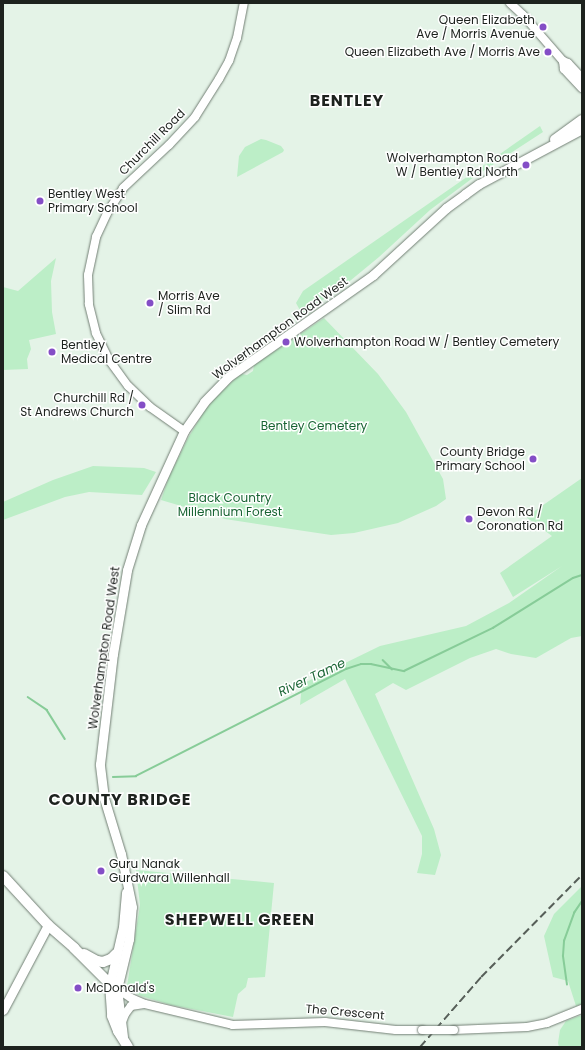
<!DOCTYPE html>
<html>
<head>
<meta charset="utf-8">
<style>
	body { margin:0 }
	#map { position:relative; width:585px; height:1050px; overflow:hidden; background:#e4f3e7; font-family:Poppins,sans-serif }
	div>[style] { position:absolute }
	.green>* { inset:0; background:#bceec7 }
	.stream>* { height:1.5px; margin:-0.75px; padding:0 0.75px; transform-origin:0.75px; border-radius:0.75px; background:#87cc98 }
	.roads { filter:drop-shadow(0 0 1px #727f74) drop-shadow(0 0 1px #727f74) }
	.tertiary>* { height:8px; margin:-4px; padding:0 4px; transform-origin:4px; border-radius:4px; background:#fff }
	.secondary>* { height:9px; margin:-4.5px; padding:0 4.5px; transform-origin:4.5px; border-radius:4.5px; background:#fff }
	.primary>* { height:10px; margin:-5px; padding:0 5px; transform-origin:5px; border-radius:5px; background:#fff }
	.rail>* { height:1.5px; margin-top:-0.75px; transform-origin:0; background:repeating-linear-gradient(90deg,#565e58 0 8px,transparent 0 12px) }
	.bridges { filter:drop-shadow(0 0 1px #727f74) drop-shadow(0 0 1px #727f74) }
	.tertiary-bridge>* { height:8px; margin:-4px; padding:0 4px; transform-origin:4px; border-radius:4px; background:#fff }
	.dots>* { width:11px; height:11px; translate:-50% -50%; box-sizing:border-box; border:2px solid #fff; border-radius:50% }
	span { translate:-50% -50%; white-space:nowrap; text-align:center; line-height:1.15; -webkit-text-stroke:3px #fff; paint-order:stroke }
	.poi-label { font-size:12px; color:#1d221e }
	.right { translate:-100% -50%; text-align:right }
	.left { translate:0 -50%; text-align:left }
	.street-label { font-size:12px; color:#1d221e }
	.park-label { font-size:12px; color:#196434 }
	.water-label { font-size:13px; color:#1d6737; font-style:italic }
	.district-label { font-size:16px; color:#1d221e; font-weight:700; letter-spacing:1px }
	.frame { position:absolute; inset:0; border:4px solid #1d221e; pointer-events:none }
</style>
</head>
<body>
<div id="map">
	<div class="green">
		<div style="clip-path:polygon(540px 126px,543px 132px,474px 177px,430px 210px,379px 257px,345px 285px,302px 314px,296px 303px,303px 291px)"></div>
		<div style="clip-path:polygon(261px 139px,266px 140px,281px 146px,284px 150px,283px 152px,237px 177px,239px 156px,245px 147px)"></div>
		<div style="clip-path:polygon(56px 258px,51px 281px,52px 312px,56px 334px,29px 340px,31px 349px,27px 359px,28px 369px,3px 370px,3px 287px,18px 291px)"></div>
		<div style="clip-path:polygon(324px 318px,378px 374px,406px 412px,443px 479px,446px 499px,436px 506px,398px 523px,354px 533px,331px 535px,225px 519px,161px 500px,169px 477px,188px 438px,205px 410px,216px 397px,237px 377px,242px 374px,247px 375px,253px 371px,254px 365px)"></div>
		<div style="clip-path:polygon(93px 466px,144px 468px,156px 472px,142px 495px,89px 492px,65px 497px,3px 520px,3px 502px,53px 480px)"></div>
		<div style="clip-path:polygon(582px 478px,582px 636px,571px 638px,536px 658px,511px 654px,496px 649px,470px 658px,406px 690px,393px 683px,375px 694px,434px 829px,441px 855px,435px 875px,417px 873px,422px 854px,422px 836px,345px 679px,300px 705px,302px 684px,380px 646px,466px 626px,509px 603px,562px 566px,513px 597px,500px 573px,552px 536px,526px 517px)"></div>
		<div style="clip-path:polygon(136px 870px,274px 883px,265px 977px,248px 978px,246px 987px,238px 994px,233px 1017px,171px 1005px,141px 996px,129px 990px,127px 986px,140px 905px)"></div>
		<div style="clip-path:polygon(582px 886px,582px 1004px,576px 1006px,568px 981px,553px 977px,544px 936px,554px 914px)"></div>
		<div style="clip-path:polygon(579px 1016px,582px 1016px,582px 1047px,559px 1047px,558px 1043px,560px 1030px,566px 1021px)"></div>
	</div>
	<div class="stream">
		<div style="left:383px;top:660px;width:13px;rotate:45deg"></div>
		<div style="left:28px;top:697px;width:23px;rotate:34deg"></div>
		<div style="left:47px;top:710px;width:34px;rotate:58deg"></div>
		<div style="left:113px;top:777px;width:23px;rotate:-2deg"></div>
		<div style="left:136px;top:776px;width:236px;rotate:-27deg"></div>
		<div style="left:346px;top:669px;width:16px;rotate:-18deg"></div>
		<div style="left:361px;top:664px;width:10px"></div>
		<div style="left:371px;top:664px;width:34px;rotate:12deg"></div>
		<div style="left:404px;top:671px;width:99px;rotate:-25.8deg"></div>
		<div style="left:493px;top:628px;width:94px;rotate:-32deg"></div>
		<div style="left:573px;top:578px;width:9px;rotate:-18deg"></div>
		<div style="left:567px;top:985px;width:29px;rotate:-98deg"></div>
		<div style="left:563px;top:956px;width:15px;rotate:-86deg"></div>
		<div style="left:564px;top:941px;width:30px;rotate:-70deg"></div>
		<div style="left:574px;top:913px;width:14px;rotate:-56deg"></div>
	</div>
	<div class="roads">
		<div class="tertiary">
			<div style="left:510px;top:3px;width:18px;rotate:43deg"></div>
			<div style="left:523px;top:15px;width:61px;rotate:49deg"></div>
			<div style="left:563px;top:61px;width:5px;rotate:22deg"></div>
			<div style="left:568px;top:63px;width:21px;rotate:47deg"></div>
			<div style="left:563px;top:61px;width:8px;rotate:83deg"></div>
			<div style="left:564px;top:69px;width:26px;rotate:47deg"></div>
			<div style="left:184px;top:431px;width:42px;rotate:-144.8deg"></div>
			<div style="left:150px;top:407px;width:30px;rotate:-136deg"></div>
			<div style="left:128px;top:386px;width:32px;rotate:-126deg"></div>
			<div style="left:109px;top:360px;width:30px;rotate:-116deg"></div>
			<div style="left:96px;top:333px;width:30px;rotate:-104deg"></div>
			<div style="left:89px;top:304px;width:29px;rotate:-92deg"></div>
			<div style="left:88px;top:275px;width:39px;rotate:-78deg"></div>
			<div style="left:96px;top:237px;width:26px;rotate:-65deg"></div>
			<div style="left:107px;top:213px;width:30px;rotate:-57deg"></div>
			<div style="left:123px;top:188px;width:63px;rotate:-43.1deg"></div>
			<div style="left:169px;top:145px;width:38px;rotate:-47deg"></div>
			<div style="left:195px;top:117px;width:45px;rotate:-57.7deg"></div>
			<div style="left:219px;top:79px;width:21px;rotate:-61deg"></div>
			<div style="left:229px;top:61px;width:24px;rotate:-71deg"></div>
			<div style="left:237px;top:38px;width:36px;rotate:-79deg"></div>
			<div style="left:117px;top:989px;width:17px;rotate:33deg"></div>
			<div style="left:131px;top:998px;width:15px;rotate:23deg"></div>
			<div style="left:145px;top:1004px;width:90px;rotate:13.4deg"></div>
			<div style="left:233px;top:1025px;width:92px;rotate:-1.9deg"></div>
			<div style="left:325px;top:1022px;width:71px;rotate:6.4deg"></div>
			<div style="left:396px;top:1030px;width:26px"></div>
			<div style="left:122px;top:1022px;width:9px;rotate:-69deg"></div>
			<div style="left:125px;top:1014px;width:10px;rotate:-53deg"></div>
			<div style="left:131px;top:1006px;width:13px;rotate:-9deg"></div>
			<div style="left:454px;top:1030px;width:73px;rotate:-2.4deg"></div>
			<div style="left:527px;top:1027px;width:20px;rotate:-11deg"></div>
			<div style="left:547px;top:1023px;width:38px;rotate:-22deg"></div>
		</div>
		<div class="secondary">
			<div style="left:554px;top:139px;width:34px;rotate:-36deg"></div>
			<div style="left:110px;top:984px;width:58px;rotate:-77.2deg"></div>
			<div style="left:123px;top:927px;width:35px;rotate:-85deg"></div>
			<div style="left:117px;top:989px;width:51px;rotate:-76.5deg"></div>
			<div style="left:129px;top:939px;width:32px;rotate:-85deg"></div>
			<div style="left:132px;top:907px;width:54px;rotate:-101.7deg"></div>
			<div style="left:121px;top:854px;width:59px;rotate:-106.9deg"></div>
			<div style="left:104px;top:798px;width:34px;rotate:-97deg"></div>
			<div style="left:100px;top:764px;width:111px;rotate:-83.3deg"></div>
			<div style="left:113px;top:654px;width:85px;rotate:-80.5deg"></div>
			<div style="left:127px;top:570px;width:47px;rotate:-72.7deg"></div>
			<div style="left:141px;top:525px;width:103px;rotate:-65.4deg"></div>
			<div style="left:184px;top:431px;width:35px;rotate:-55deg"></div>
			<div style="left:204px;top:402px;width:35px;rotate:-46deg"></div>
			<div style="left:228px;top:377px;width:177px;rotate:-35.1deg"></div>
			<div style="left:373px;top:275px;width:99px;rotate:-42.5deg"></div>
			<div style="left:446px;top:208px;width:24px;rotate:-36deg"></div>
			<div style="left:465px;top:194px;width:17px;rotate:-36deg"></div>
			<div style="left:479px;top:184px;width:117px;rotate:-28.1deg"></div>
			<div style="left:3px;top:1010px;width:96px;rotate:-62.1deg"></div>
		</div>
		<div class="primary">
			<div style="left:3px;top:876px;width:67px;rotate:47.4deg"></div>
			<div style="left:48px;top:925px;width:35px;rotate:41deg"></div>
			<div style="left:74px;top:948px;width:51px;rotate:45deg"></div>
			<div style="left:110px;top:984px;width:9px;rotate:36deg"></div>
			<div style="left:117px;top:989px;width:48px;rotate:82.9deg"></div>
			<div style="left:84px;top:954px;width:15px;rotate:28deg"></div>
			<div style="left:97px;top:961px;width:6px;rotate:9deg"></div>
			<div style="left:103px;top:962px;width:9px;rotate:-21deg"></div>
			<div style="left:111px;top:959px;width:7px;rotate:-45deg"></div>
			<div style="left:110px;top:984px;width:32px;rotate:86deg"></div>
			<div style="left:112px;top:1016px;width:16px;rotate:68deg"></div>
			<div style="left:118px;top:1031px;width:19px;rotate:58deg"></div>
		</div>
	</div>
	<div class="rail">
		<div style="left:420px;top:1047px;width:93px;rotate:-48.9deg"></div>
		<div style="left:481px;top:977px;width:144px;rotate:-45.3deg"></div>
	</div>
	<div class="bridges">
		<div class="tertiary-bridge">
			<div style="left:422px;top:1030px;width:32px"></div>
		</div>
	</div>
	<div class="dots">
		<div style="left:543px;top:27px;background:#844ec6"></div>
		<div style="left:548px;top:52px;background:#844ec6"></div>
		<div style="left:526px;top:165px;background:#844ec6"></div>
		<div style="left:40px;top:201px;background:#844ec6"></div>
		<div style="left:150px;top:303px;background:#844ec6"></div>
		<div style="left:286px;top:342px;background:#844ec6"></div>
		<div style="left:52px;top:352px;background:#844ec6"></div>
		<div style="left:142px;top:405px;background:#844ec6"></div>
		<div style="left:533px;top:459px;background:#844ec6"></div>
		<div style="left:469px;top:519px;background:#844ec6"></div>
		<div style="left:101px;top:871px;background:#844ec6"></div>
		<div style="left:78px;top:988px;background:#844ec6"></div>
	</div>
	<div class="poi-label">
		<span class="right" style="left:535px;top:27px">Queen Elizabeth<br>Ave / Morris Avenue</span>
		<span class="right" style="left:540px;top:52px">Queen Elizabeth Ave / Morris Ave</span>
		<span class="right" style="left:518px;top:165px">Wolverhampton Road<br>W / Bentley Rd North</span>
		<span class="left" style="left:48px;top:201px">Bentley West<br>Primary School</span>
		<span class="left" style="left:158px;top:303px">Morris Ave<br>/ Slim Rd</span>
		<span class="left" style="left:294px;top:342px">Wolverhampton Road W / Bentley Cemetery</span>
		<span class="left" style="left:61px;top:352px">Bentley<br>Medical Centre</span>
		<span class="right" style="left:134px;top:405px">Churchill Rd /<br>St Andrews Church</span>
		<span class="right" style="left:525px;top:459px">County Bridge<br>Primary School</span>
		<span class="left" style="left:477px;top:519px">Devon Rd /<br>Coronation Rd</span>
		<span class="left" style="left:109px;top:871px">Guru Nanak<br>Gurdwara Willenhall</span>
		<span class="left" style="left:86px;top:988px">McDonald's</span>
	</div>
	<div class="street-label">
		<span style="left:152px;top:142px;rotate:-45deg">Churchill Road</span>
		<span style="left:280px;top:328px;rotate:-36deg">Wolverhampton Road West</span>
		<span style="left:104px;top:648px;rotate:-82deg">Wolverhampton Road West</span>
		<span style="left:345px;top:1012px;rotate:5deg">The Crescent</span>
	</div>
	<div class="park-label">
		<span style="left:314px;top:426px">Bentley Cemetery</span>
		<span style="left:230px;top:505px">Black Country<br>Millennium Forest</span>
	</div>
	<div class="water-label">
		<span style="left:312px;top:678px;rotate:-25deg">River Tame</span>
	</div>
	<div class="district-label">
		<span style="left:347px;top:101px">BENTLEY</span>
		<span style="left:120px;top:800px">COUNTY BRIDGE</span>
		<span style="left:240px;top:920px">SHEPWELL GREEN</span>
	</div>
	<div class="frame"></div>
</div>
</body>
</html>
